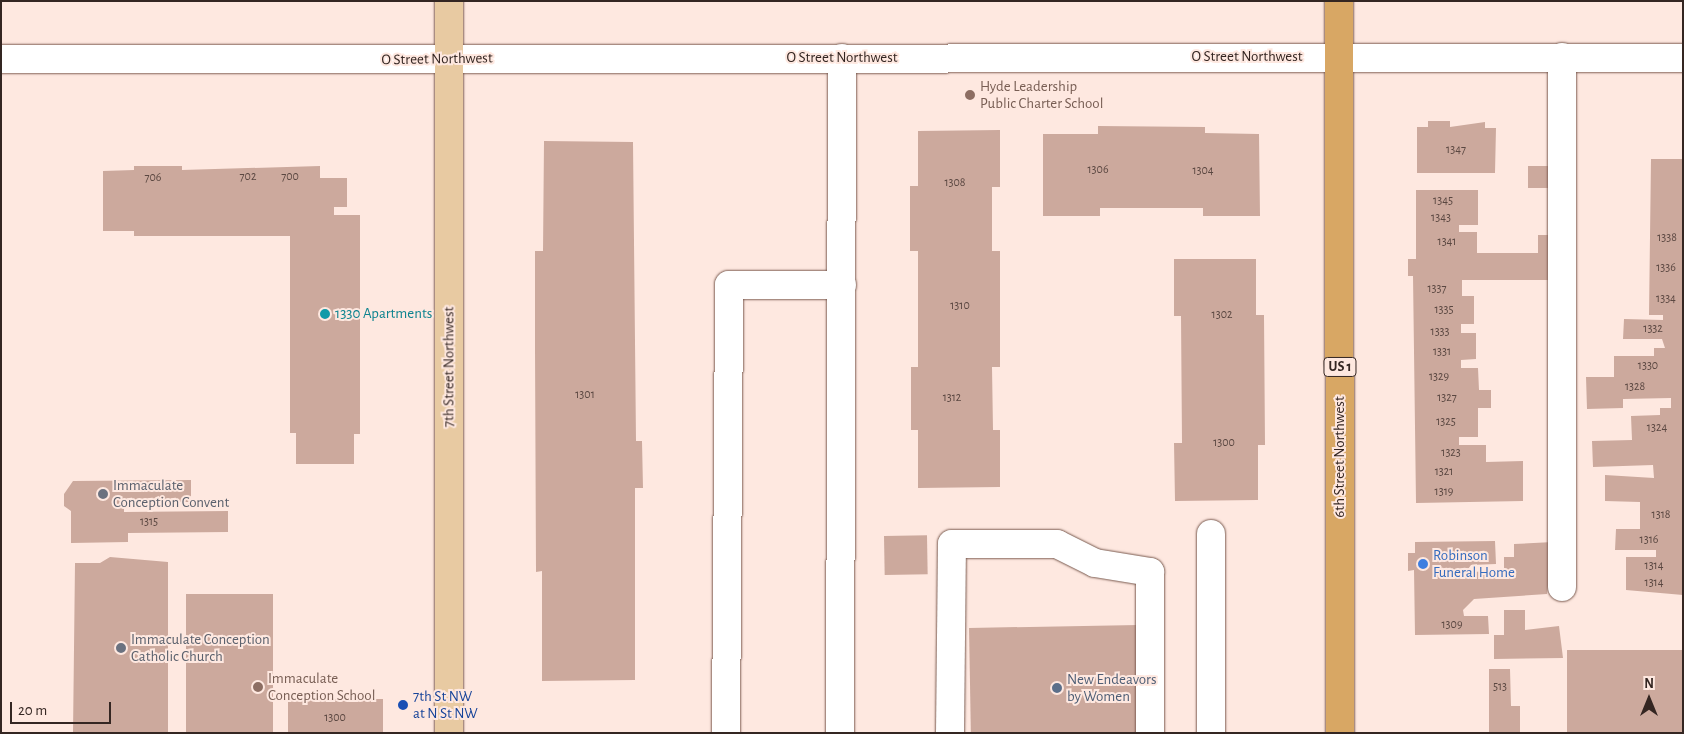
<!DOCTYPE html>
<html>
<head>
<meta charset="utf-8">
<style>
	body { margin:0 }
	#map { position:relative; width:1684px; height:734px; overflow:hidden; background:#fee8e0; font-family:"Alegreya Sans",sans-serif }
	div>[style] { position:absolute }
	.building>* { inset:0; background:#cca99d; transform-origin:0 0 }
	.roads { filter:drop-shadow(0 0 1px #7a5b50) drop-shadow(0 0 1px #7a5b50) }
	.minor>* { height:28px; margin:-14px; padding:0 14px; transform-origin:14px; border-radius:14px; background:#fff }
	.major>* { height:28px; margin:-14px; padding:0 14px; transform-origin:14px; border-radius:14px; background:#e8caa2 }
	.highway>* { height:28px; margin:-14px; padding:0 14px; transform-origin:14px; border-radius:14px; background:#d8a764 }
	.dots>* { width:14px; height:14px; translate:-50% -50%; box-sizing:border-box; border:2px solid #fee8e0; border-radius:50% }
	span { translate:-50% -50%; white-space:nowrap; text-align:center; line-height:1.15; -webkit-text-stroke:4px #fee8e0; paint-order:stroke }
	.number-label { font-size:12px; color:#5a4741 }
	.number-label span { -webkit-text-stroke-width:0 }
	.shield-label span { padding:1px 4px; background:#fee8e0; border:1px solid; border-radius:4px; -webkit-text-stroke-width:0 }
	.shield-label { font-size:14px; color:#342622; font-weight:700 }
	.street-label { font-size:15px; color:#342622 }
	.education-label { font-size:15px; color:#785e54 }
	.left { translate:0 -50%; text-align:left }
	.culture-label { font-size:15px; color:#0d838f }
	.worship-label { font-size:15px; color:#5b616d }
	.shop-label { font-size:15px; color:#366cbe }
	.service-label { font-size:15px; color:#4e5e75 }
	.transit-label { font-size:15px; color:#164399 }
	.frame { position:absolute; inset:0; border:2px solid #342622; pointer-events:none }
	.north { position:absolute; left:1624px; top:674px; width:50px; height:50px; -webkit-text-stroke:4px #fee8e0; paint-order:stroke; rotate:0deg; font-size:14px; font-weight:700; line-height:20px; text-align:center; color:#342622 }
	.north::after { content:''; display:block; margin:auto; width:18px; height:22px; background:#342622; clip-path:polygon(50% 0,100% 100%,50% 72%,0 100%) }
	.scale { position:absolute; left:10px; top:702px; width:101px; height:22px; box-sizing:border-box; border:2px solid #342622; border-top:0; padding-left:6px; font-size:15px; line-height:18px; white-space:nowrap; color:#342622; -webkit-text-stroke:4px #fee8e0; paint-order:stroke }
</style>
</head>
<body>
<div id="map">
	<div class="building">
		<div style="clip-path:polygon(1428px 121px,1450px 121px,1450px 127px,1485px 122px,1485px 128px,1496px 128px,1495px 173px,1417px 173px,1417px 127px,1428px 127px)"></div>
		<div style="clip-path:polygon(1098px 126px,1205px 127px,1205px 133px,1259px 134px,1260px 216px,1203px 216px,1203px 208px,1100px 208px,1100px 216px,1043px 216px,1043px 134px,1098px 134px)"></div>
		<div style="clip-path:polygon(1000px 130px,1000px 187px,992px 187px,992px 251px,1000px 251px,1000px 367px,992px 367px,993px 430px,1000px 430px,1000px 487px,918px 488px,918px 430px,911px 430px,911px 367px,918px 367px,918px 251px,910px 251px,910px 186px,918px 186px,918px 131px)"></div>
		<div style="clip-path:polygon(544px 141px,633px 142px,636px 441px,642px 441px,643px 488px,635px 488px,635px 680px,542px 681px,542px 571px,536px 572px,535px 348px,535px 251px,543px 251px)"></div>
		<div style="clip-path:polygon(1651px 159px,1683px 159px,1683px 595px,1626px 590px,1626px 557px,1656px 557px,1656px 550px,1615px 550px,1616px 529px,1640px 529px,1640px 502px,1605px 501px,1605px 475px,1654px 478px,1653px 465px,1593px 467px,1592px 441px,1632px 440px,1631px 416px,1660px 415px,1660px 408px,1671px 408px,1671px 398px,1623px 399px,1623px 408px,1587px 409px,1586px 377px,1614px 377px,1614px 356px,1654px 356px,1654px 348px,1665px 348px,1662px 339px,1623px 339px,1624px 319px,1663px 320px,1663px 315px,1649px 315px)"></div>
		<div style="clip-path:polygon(134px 166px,182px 166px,182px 170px,320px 166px,320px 178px,347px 178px,347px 207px,334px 207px,334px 215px,360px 215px,360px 434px,354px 434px,354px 464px,296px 464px,296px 433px,290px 433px,290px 236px,134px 236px,134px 231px,103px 231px,103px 171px,134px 170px)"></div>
		<div style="left:1528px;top:166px;width:25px;height:22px"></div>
		<div style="clip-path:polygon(1416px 190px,1478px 190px,1478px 225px,1459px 225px,1459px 232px,1477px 232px,1477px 253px,1538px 253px,1538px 235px,1549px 235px,1554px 280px,1462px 280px,1462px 296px,1474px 296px,1474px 324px,1461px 324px,1461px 333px,1476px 333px,1476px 359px,1461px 360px,1461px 368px,1478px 368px,1479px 390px,1491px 390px,1491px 408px,1478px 408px,1478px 437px,1459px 437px,1459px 445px,1486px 445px,1486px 462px,1523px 461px,1523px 501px,1416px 503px,1413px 276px,1408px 276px,1408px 259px,1416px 259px)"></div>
		<div style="clip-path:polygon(1174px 259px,1256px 259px,1256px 315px,1264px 315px,1265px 445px,1258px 445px,1258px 500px,1175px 501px,1174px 443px,1182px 443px,1181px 316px,1174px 316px)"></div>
		<div style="clip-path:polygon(191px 480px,191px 502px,124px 502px,124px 512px,228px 511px,228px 532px,128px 533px,128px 542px,71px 543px,71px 511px,64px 506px,64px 494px,73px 481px)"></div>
		<div style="left:884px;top:536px;width:43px;height:39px;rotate:-1deg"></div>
		<div style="clip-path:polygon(1495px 541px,1496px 564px,1471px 565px,1466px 572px,1504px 571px,1504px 557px,1514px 557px,1514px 544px,1553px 542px,1547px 594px,1474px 599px,1463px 610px,1464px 616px,1488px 616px,1489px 634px,1415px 635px,1414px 570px,1408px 571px,1408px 553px,1415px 553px,1415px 542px)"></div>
		<div style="clip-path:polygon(110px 557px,168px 562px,168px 733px,73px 733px,75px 563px,100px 563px)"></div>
		<div style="left:186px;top:594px;width:87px;height:139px"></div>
		<div style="clip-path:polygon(1504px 610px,1525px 610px,1525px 630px,1559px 626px,1563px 658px,1494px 659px,1494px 635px,1504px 635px)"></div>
		<div style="left:1138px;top:625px;width:108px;height:169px;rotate:89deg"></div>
		<div style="left:1567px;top:650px;width:116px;height:83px"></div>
		<div style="clip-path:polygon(1489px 669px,1510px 669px,1511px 706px,1520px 706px,1520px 733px,1489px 733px)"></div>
		<div style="left:383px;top:699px;width:34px;height:95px;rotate:90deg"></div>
	</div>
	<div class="roads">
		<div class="minor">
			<div style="left:1562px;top:57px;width:530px;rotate:90deg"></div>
			<div style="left:1px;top:59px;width:1682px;rotate:-0.03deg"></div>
			<div style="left:726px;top:733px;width:448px;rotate:-89.6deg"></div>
			<div style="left:729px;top:285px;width:113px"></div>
			<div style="left:840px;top:733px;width:675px;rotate:-89.83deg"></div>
			<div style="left:950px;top:733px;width:189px;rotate:-89.4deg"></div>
			<div style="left:952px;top:544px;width:105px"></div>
			<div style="left:1057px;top:544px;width:42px;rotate:26.6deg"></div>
			<div style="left:1095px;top:563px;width:56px;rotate:9.3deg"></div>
			<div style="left:1150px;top:572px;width:161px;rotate:90deg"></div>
			<div style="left:1211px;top:733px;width:199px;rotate:-90deg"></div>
		</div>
		<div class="major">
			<div style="left:449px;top:733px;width:732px;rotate:-90deg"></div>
		</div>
		<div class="highway">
			<div style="left:1339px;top:1px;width:732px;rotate:89.92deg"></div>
		</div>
	</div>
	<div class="dots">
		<div style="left:970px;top:95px;background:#8d6e63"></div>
		<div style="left:325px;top:314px;background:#0f9aa8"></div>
		<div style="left:103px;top:494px;background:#6b7280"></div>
		<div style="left:1423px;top:564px;background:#3f7fe0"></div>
		<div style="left:121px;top:648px;background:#6b7280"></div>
		<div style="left:258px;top:687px;background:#8d6e63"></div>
		<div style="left:1057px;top:688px;background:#5c6f8a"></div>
		<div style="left:403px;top:705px;background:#1a4fb4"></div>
	</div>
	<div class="number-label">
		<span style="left:1456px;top:150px">1347</span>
		<span style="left:1098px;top:170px">1306</span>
		<span style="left:1203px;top:171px">1304</span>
		<span style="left:248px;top:177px">702</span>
		<span style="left:290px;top:177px">700</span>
		<span style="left:153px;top:178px">706</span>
		<span style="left:955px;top:183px">1308</span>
		<span style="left:1443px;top:201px">1345</span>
		<span style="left:1441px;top:218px">1343</span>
		<span style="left:1667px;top:238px">1338</span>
		<span style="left:1447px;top:242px">1341</span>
		<span style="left:1666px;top:268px">1336</span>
		<span style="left:1437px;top:289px">1337</span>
		<span style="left:1666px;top:299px">1334</span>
		<span style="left:960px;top:306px">1310</span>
		<span style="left:1444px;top:310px">1335</span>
		<span style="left:1222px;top:315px">1302</span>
		<span style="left:1653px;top:329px">1332</span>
		<span style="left:1440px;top:332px">1333</span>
		<span style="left:1442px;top:352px">1331</span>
		<span style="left:1648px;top:366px">1330</span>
		<span style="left:1439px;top:377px">1329</span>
		<span style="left:1635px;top:387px">1328</span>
		<span style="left:585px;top:395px">1301</span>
		<span style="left:952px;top:398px">1312</span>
		<span style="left:1447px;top:398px">1327</span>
		<span style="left:1446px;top:422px">1325</span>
		<span style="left:1657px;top:428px">1324</span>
		<span style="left:1224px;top:443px">1300</span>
		<span style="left:1451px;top:453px">1323</span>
		<span style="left:1444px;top:472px">1321</span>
		<span style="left:1444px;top:492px">1319</span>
		<span style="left:1661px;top:515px">1318</span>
		<span style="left:149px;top:522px">1315</span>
		<span style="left:1649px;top:540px">1316</span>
		<span style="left:1654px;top:566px">1314</span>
		<span style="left:1654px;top:583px">1314</span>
		<span style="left:1452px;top:625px">1309</span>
		<span style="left:1500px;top:687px">513</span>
		<span style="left:335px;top:718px">1300</span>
	</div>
	<div class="shield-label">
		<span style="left:1340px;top:367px">US 1</span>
	</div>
	<div class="street-label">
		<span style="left:1247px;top:57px">O Street Northwest</span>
		<span style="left:842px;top:58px">O Street Northwest</span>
		<span style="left:437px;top:59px;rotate:-1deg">O Street Northwest</span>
		<span style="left:449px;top:367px;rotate:-90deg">7th Street Northwest</span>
		<span style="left:1340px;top:457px;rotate:-90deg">6th Street Northwest</span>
	</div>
	<div class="education-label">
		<span class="left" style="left:980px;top:95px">Hyde Leadership<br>Public Charter School</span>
		<span class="left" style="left:268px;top:687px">Immaculate<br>Conception School</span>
	</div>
	<div class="culture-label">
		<span class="left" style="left:335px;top:314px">1330 Apartments</span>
	</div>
	<div class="worship-label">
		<span class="left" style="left:113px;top:494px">Immaculate<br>Conception Convent</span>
		<span class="left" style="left:131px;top:648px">Immaculate Conception<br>Catholic Church</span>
	</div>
	<div class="shop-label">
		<span class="left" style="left:1433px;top:564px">Robinson<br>Funeral Home</span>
	</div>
	<div class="service-label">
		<span class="left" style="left:1067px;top:688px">New Endeavors<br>by Women</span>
	</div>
	<div class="transit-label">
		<span class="left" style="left:413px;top:705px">7th St NW<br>at N St NW</span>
	</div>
	<div class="frame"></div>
	<div class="north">N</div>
	<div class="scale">20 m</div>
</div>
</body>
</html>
